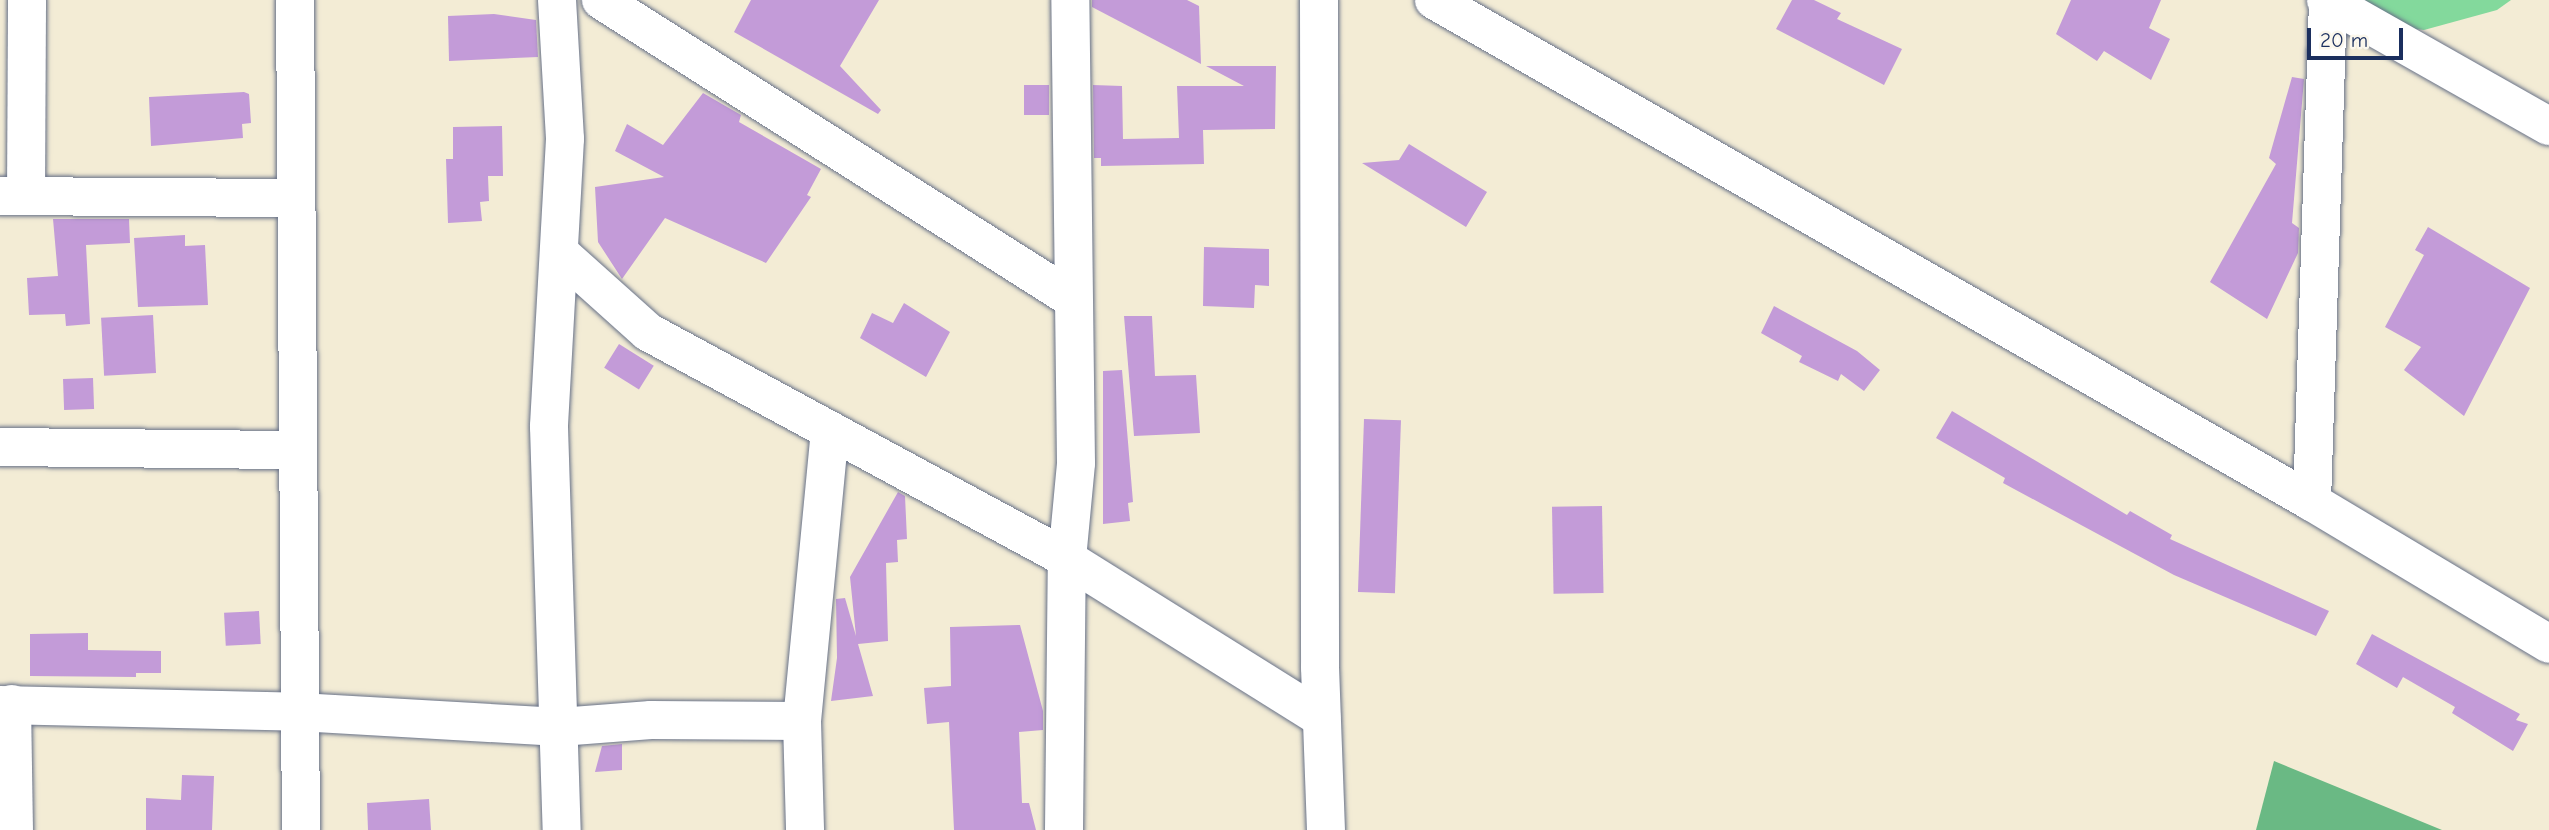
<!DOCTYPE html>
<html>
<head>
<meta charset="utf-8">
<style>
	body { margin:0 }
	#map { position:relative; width:2549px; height:830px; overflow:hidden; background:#f3ecd5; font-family:"Comic Neue",sans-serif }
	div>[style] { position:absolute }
	.green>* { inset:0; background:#83d99c }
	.forest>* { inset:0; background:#6ab984 }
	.building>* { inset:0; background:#c39bd8; transform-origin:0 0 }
	.roads { filter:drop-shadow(0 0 2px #677188) drop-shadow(0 0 2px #677188) }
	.minor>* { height:38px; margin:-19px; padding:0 19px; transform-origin:19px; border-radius:19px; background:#fff }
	span { translate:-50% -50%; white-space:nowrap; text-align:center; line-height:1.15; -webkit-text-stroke:7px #fbf7ec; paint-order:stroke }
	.scale { position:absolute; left:2307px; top:28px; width:96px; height:32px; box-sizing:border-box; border:4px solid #1b2f5e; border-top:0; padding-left:9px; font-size:21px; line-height:24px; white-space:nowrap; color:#1b2f5e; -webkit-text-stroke:5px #fbf7ec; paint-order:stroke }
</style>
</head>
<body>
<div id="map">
	<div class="green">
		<div style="clip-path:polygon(2365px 0,2511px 0,2497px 10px,2424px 30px,2367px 23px)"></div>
	</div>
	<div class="forest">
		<div style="clip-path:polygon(2274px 761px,2442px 830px,2256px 830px)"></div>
	</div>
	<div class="building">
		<div style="clip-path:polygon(751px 0,879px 0,840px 66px,881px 110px,878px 114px,734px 32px)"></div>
		<div style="clip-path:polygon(1092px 0,1187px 0,1199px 6px,1201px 64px,1092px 7px)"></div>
		<div style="clip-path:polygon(1792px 0,1814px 0,1841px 13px,1837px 19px,1902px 49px,1884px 85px,1776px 29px)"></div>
		<div style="clip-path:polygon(2071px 0,2161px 0,2149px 28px,2170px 39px,2151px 80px,2104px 51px,2097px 61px,2056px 34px)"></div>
		<div style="clip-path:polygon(494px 14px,536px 20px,538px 57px,449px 61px,448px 16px)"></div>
		<div style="clip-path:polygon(1206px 66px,1276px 66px,1275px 129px,1203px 130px,1204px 164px,1101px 166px,1101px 158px,1094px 158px,1093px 85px,1122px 86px,1123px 139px,1179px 138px,1177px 86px,1244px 86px)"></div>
		<div style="clip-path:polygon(2292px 77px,2304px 79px,2292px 223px,2299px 228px,2298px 253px,2267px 319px,2210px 282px,2276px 164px,2269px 158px)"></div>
		<div style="left:1024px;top:85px;width:25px;height:30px"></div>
		<div style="clip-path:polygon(244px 92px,249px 94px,251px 123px,242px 124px,243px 138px,151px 146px,149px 97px)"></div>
		<div style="clip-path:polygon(703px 93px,741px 115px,739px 122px,821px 169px,807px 195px,811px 197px,766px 263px,665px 218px,622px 279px,598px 242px,595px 187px,664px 177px,615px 151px,627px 124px,663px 145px)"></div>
		<div style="clip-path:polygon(502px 126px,503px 176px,488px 176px,489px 201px,480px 202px,482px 221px,448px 223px,446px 159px,453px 159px,453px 127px)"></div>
		<div style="clip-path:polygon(1409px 144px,1487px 192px,1466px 227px,1362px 163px,1399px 160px)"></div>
		<div style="clip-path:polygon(53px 219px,129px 219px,130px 243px,86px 245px,90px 324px,66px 326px,65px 314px,29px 315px,27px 278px,58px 276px)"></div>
		<div style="clip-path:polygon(2428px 227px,2530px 288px,2464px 416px,2404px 370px,2421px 347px,2385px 327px,2424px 255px,2415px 250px)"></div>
		<div style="clip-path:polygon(185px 235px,185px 246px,205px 245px,208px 305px,138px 307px,134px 238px)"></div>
		<div style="clip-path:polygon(1204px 247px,1269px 249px,1269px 286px,1255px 285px,1254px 308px,1203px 306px)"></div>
		<div style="clip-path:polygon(904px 303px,950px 332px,926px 377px,860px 338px,872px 313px,893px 323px)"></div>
		<div style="clip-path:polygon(1774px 306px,1857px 351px,1880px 370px,1864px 391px,1841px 374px,1838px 381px,1799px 362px,1802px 356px,1761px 333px)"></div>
		<div style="left:153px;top:315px;width:58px;height:52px;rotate:87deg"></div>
		<div style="clip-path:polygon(1124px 316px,1152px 316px,1155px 376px,1196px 375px,1200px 433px,1134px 436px)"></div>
		<div style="left:619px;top:344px;width:41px;height:28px;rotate:32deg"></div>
		<div style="clip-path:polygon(1122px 370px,1133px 502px,1128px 503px,1130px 521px,1103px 524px,1103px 371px)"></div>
		<div style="left:93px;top:378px;width:31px;height:30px;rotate:88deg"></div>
		<div style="clip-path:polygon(1952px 411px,2127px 515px,2130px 511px,2172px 535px,2170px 539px,2329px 611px,2316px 636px,2174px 575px,2003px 483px,2005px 478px,1936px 438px)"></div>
		<div style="left:1364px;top:419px;width:37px;height:173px;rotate:2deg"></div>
		<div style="clip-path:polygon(898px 492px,905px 496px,907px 539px,897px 540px,898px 562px,886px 563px,888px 641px,858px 644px,873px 696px,831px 701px,837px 658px,836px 599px,845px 598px,856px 636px,850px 577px)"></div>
		<div style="left:1602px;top:506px;width:87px;height:50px;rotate:89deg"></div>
		<div style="left:259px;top:611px;width:33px;height:35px;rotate:87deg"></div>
		<div style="clip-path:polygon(1020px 625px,1043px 711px,1043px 730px,1019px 732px,1022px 803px,1029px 803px,1036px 830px,954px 830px,949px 722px,927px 724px,924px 688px,951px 686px,950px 627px)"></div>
		<div style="clip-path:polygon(88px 633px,88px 650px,161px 651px,161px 673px,136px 673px,136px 677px,30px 676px,30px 634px)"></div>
		<div style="clip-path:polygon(2372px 634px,2520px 714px,2516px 720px,2528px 724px,2513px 751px,2452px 713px,2455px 707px,2403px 677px,2397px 688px,2356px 664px)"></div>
		<div style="clip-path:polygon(622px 744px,622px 770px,595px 772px,602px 746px)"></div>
		<div style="clip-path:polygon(182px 775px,214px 776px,212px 830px,146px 830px,146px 798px,181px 800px)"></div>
		<div style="clip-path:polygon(429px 799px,431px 830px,368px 830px,367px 803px)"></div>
	</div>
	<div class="roads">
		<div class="minor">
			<div style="left:295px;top:0;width:830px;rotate:89.59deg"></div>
			<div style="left:557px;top:0;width:139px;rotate:86.7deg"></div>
			<div style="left:565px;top:139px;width:288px;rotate:93.2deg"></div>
			<div style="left:549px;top:427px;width:403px;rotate:88.2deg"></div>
			<div style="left:601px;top:0;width:557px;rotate:32.38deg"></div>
			<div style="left:1319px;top:0;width:667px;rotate:89.91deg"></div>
			<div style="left:1320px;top:667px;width:163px;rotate:87.9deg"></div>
			<div style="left:1434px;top:0;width:1011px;rotate:29.76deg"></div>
			<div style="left:2312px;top:502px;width:276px;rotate:30.9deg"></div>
			<div style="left:2326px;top:0;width:256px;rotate:29.5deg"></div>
			<div style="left:0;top:196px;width:295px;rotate:0.4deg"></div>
			<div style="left:26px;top:196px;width:196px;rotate:-89.7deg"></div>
			<div style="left:560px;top:253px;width:118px;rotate:41.9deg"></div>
			<div style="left:648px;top:332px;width:477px;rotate:28.4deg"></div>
			<div style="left:1067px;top:559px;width:300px;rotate:32deg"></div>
			<div style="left:0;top:447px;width:297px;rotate:0.6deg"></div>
			<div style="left:2312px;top:502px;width:502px;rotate:-88.17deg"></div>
			<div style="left:12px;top:704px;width:126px;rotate:89.1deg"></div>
			<div style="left:0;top:705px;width:299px;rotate:1.3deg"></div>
			<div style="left:299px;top:712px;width:261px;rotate:3.3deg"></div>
			<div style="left:560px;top:727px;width:91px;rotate:-4.4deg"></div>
			<div style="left:651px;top:720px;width:151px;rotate:0.4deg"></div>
			<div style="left:802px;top:721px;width:109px;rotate:88.4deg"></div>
			<div style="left:802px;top:721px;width:292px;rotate:-84.5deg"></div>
			<div style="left:1064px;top:830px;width:271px;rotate:-89.4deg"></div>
			<div style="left:1067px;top:559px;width:96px;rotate:-84.6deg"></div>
			<div style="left:1076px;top:463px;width:463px;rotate:-90.7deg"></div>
		</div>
	</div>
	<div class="scale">20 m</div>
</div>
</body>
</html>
